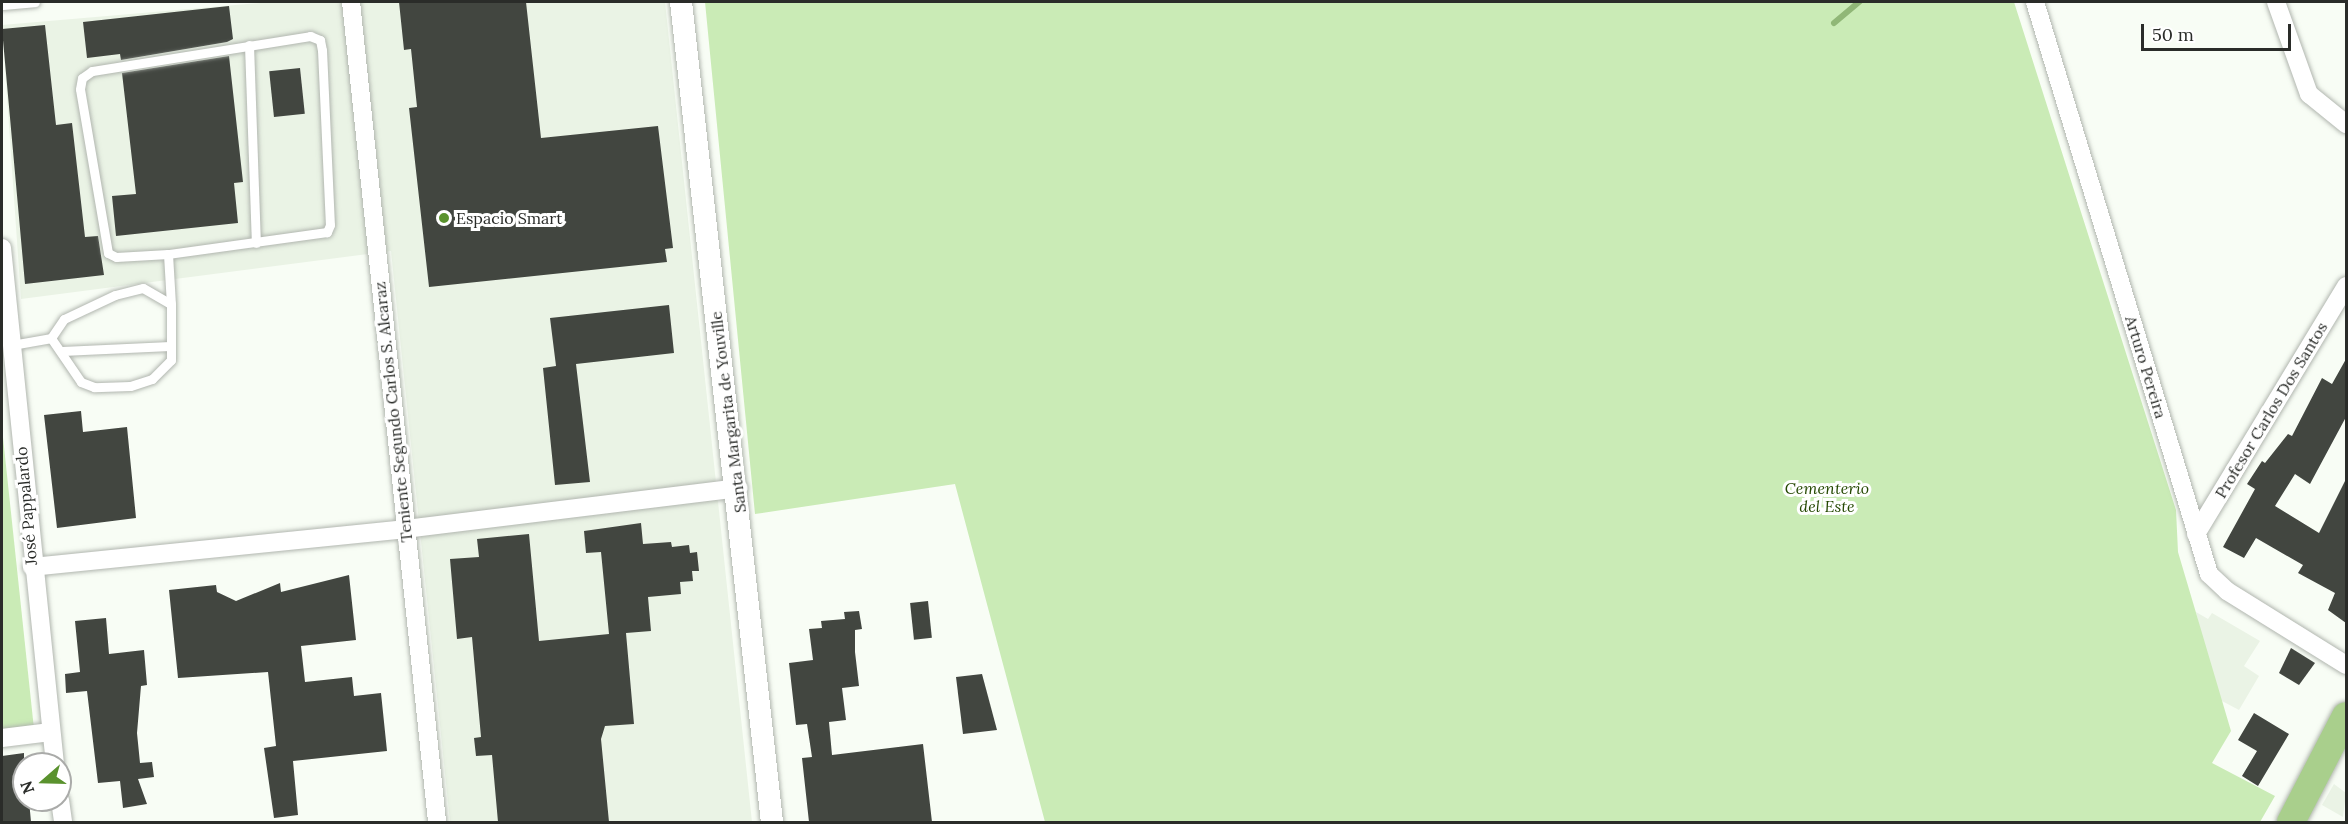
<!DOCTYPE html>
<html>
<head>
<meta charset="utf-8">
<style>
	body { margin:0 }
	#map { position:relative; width:2348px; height:824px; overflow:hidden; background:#f8fdf5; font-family:Lora,serif }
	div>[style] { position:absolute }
	.built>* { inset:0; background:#eaf3e5 }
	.green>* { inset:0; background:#caebb6 }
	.stream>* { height:6px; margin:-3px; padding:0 3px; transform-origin:3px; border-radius:3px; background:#90b777 }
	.building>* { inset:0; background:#424640; transform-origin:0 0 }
	.roads { filter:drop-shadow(0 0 2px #b1b6af) drop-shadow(0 0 2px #b1b6af) }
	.service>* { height:9px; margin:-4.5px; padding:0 4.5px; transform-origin:4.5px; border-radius:4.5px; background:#fff }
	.minor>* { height:18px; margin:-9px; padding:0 9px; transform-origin:9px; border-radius:9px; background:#fff }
	.tertiary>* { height:22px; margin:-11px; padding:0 11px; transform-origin:11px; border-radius:11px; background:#fff }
	.primary>* { height:28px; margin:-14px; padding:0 14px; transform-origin:14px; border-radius:14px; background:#a9cf8c }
	.dots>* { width:16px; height:16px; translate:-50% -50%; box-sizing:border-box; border:3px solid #fff; border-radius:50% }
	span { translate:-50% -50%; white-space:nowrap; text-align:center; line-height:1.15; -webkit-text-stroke:6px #fff; paint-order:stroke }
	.poi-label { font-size:16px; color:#2a2c29 }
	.left { translate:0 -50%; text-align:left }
	.street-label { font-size:16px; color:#2a2c29 }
	.park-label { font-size:16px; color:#244801; font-style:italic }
	.frame { position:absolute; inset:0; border:3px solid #2a2c29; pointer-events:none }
	.north { position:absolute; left:12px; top:752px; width:60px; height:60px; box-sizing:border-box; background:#fff; border:2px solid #aaaba9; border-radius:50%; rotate:250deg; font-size:16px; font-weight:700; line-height:24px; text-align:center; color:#2a2c29 }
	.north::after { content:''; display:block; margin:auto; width:21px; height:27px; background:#5a922e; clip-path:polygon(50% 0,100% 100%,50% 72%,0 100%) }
	.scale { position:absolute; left:2141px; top:24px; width:150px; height:27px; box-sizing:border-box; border:3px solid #2a2c29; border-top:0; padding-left:8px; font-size:18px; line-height:21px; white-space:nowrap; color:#2a2c29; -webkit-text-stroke:4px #fff; paint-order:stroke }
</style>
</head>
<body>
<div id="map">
	<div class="built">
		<div style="clip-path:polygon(271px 2px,665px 2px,752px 822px,450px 822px,391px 251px,21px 299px,2px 25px)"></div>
		<div style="clip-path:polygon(2196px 612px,2208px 619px,2212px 613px,2260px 641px,2244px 666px,2259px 676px,2239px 710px,2222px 701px,2219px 708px)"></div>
		<div style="clip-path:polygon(2334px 784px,2346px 793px,2343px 817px,2322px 805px)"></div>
	</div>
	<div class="green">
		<div style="clip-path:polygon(705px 2px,2014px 2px,2176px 510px,2178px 552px,2231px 731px,2212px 763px,2275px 796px,2260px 822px,1045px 822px,955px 484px,755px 514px)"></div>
		<div style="clip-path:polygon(2px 428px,34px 729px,2px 732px)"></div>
	</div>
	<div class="stream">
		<div style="left:1834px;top:23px;width:33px;rotate:-40deg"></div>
	</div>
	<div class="building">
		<div style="clip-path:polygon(399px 2px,526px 2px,541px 138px,658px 126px,673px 248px,665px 249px,667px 262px,429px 287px,409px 108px,417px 107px,411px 49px,404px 50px)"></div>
		<div style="clip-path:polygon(229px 6px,233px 39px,227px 42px,121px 60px,120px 54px,87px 58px,83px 22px)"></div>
		<div style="clip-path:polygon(45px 25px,56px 125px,72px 123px,85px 237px,98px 236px,104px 275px,25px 284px,2px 29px)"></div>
		<div style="clip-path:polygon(229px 56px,243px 182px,234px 183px,238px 223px,116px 236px,112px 196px,136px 194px,122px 73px)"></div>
		<div style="left:300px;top:68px;width:46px;height:31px;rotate:84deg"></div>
		<div style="clip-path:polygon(669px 305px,674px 353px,576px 364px,590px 482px,555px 485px,543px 368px,556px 366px,550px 318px)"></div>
		<div style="clip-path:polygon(2346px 359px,2346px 417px,2310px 484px,2295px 474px,2275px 506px,2319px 533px,2346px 479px,2346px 623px,2328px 610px,2335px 593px,2298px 573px,2303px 565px,2256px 538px,2244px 558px,2223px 547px,2255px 489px,2247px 484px,2262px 461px,2265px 463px,2288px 434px,2292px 436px,2322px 378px,2332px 384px)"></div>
		<div style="clip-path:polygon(81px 411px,83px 432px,127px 427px,136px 518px,57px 528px,44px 415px)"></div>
		<div style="clip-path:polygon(641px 523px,643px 544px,671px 542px,672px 547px,689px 545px,690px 553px,697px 552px,699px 571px,692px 571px,693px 581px,680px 582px,681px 594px,648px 597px,651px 631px,626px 633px,634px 724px,605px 726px,601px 739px,609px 822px,498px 822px,492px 755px,476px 756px,474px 738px,481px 737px,472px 637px,457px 639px,450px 559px,479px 557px,477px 539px,529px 534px,539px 641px,609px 634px,601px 552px,586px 553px,584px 531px)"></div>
		<div style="clip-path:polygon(349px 575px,356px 640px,301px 646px,305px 682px,352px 677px,354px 696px,381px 693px,387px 751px,293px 761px,298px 815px,274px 818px,264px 748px,276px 746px,268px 672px,178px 678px,169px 590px,216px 585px,217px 592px,236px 601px,280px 583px,281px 592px)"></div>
		<div style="left:928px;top:601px;width:37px;height:18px;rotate:84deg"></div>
		<div style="clip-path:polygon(859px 611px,862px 629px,855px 630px,855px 652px,859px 686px,842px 688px,846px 720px,829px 722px,832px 755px,923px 744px,932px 822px,809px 822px,802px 758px,812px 757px,807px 724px,796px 725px,789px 663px,813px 660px,809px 629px,822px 628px,821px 621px,845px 619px,844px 612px)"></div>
		<div style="clip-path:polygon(106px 618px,109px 654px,144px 650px,147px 685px,141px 686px,137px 733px,140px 763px,152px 762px,154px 777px,138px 779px,147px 804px,123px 808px,120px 781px,98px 783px,87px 691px,66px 693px,65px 674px,80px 672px,75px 621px)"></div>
		<div style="clip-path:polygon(2291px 648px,2315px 663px,2299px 685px,2279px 673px)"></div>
		<div style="clip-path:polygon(982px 674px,997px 730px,963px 734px,956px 677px)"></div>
		<div style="clip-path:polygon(2254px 713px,2289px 734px,2258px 786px,2242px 776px,2257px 751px,2238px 740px)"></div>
		<div style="clip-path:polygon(24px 753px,24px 800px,29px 800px,31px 822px,2px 822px,2px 756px)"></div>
	</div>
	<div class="roads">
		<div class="service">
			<div style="left:2px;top:5px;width:33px;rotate:-5deg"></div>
			<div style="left:310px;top:36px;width:11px;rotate:22deg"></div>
			<div style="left:320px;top:40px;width:10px;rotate:79deg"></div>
			<div style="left:322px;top:50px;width:175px;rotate:87.4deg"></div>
			<div style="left:330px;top:225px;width:8px;rotate:113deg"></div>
			<div style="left:327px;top:232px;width:161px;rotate:172.1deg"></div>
			<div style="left:168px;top:254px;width:52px;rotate:176.7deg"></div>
			<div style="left:116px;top:257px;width:9px;rotate:-153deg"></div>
			<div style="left:108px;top:253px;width:166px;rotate:-99.7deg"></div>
			<div style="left:80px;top:89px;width:11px;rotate:-80deg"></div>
			<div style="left:82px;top:78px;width:12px;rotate:-35deg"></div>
			<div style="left:92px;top:71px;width:221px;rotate:-9.1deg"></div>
			<div style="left:249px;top:45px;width:198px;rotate:88deg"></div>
			<div style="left:168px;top:254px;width:50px;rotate:86.6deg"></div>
			<div style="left:12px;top:345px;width:40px;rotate:-10deg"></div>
			<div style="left:51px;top:338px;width:23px;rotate:-56deg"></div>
			<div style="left:64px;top:319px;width:56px;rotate:-25.2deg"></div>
			<div style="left:115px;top:295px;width:29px;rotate:-14deg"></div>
			<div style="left:143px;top:288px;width:32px;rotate:30deg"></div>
			<div style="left:171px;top:304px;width:56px;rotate:90deg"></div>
			<div style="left:171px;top:360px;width:27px;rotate:135deg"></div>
			<div style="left:152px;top:379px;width:23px;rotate:162deg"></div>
			<div style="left:130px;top:386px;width:36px;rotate:178deg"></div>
			<div style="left:94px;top:387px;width:14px;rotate:-159deg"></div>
			<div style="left:81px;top:382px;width:53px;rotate:-124.3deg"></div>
			<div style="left:62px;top:351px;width:108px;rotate:-2.7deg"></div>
		</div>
		<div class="minor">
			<div style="left:351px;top:2px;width:824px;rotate:84.01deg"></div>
			<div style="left:2035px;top:2px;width:598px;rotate:73.08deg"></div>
			<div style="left:2209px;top:574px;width:25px;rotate:43deg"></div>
			<div style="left:2227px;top:591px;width:140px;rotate:31.9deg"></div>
			<div style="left:2276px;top:2px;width:98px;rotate:70.3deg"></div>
			<div style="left:2309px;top:94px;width:48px;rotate:39deg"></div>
			<div style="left:2px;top:248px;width:519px;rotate:84.14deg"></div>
			<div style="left:2196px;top:534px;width:290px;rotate:-58.8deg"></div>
			<div style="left:32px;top:567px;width:375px;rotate:-5.8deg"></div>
			<div style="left:405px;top:529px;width:336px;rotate:-7deg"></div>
			<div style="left:2px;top:738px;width:49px;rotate:-7deg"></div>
			<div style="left:60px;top:800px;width:22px;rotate:82deg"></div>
		</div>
		<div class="tertiary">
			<div style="left:681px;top:2px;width:825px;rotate:83.67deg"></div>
		</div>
		<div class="primary">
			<div style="left:2291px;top:822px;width:119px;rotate:-62.6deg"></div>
		</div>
	</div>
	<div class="dots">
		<div style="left:444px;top:218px;background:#5a922e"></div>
	</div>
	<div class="poi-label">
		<span class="left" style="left:456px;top:218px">Espacio Smart</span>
	</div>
	<div class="street-label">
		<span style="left:2146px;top:367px;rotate:73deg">Arturo Pereira</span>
		<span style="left:2271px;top:410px;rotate:-59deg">Profesor Carlos Dos Santos</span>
		<span style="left:393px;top:412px;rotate:-96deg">Teniente Segundo Carlos S. Alcaraz</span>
		<span style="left:728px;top:412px;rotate:-97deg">Santa Margarita de Youville</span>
		<span style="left:26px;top:506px;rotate:-95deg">José Pappalardo</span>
	</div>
	<div class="park-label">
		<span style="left:1827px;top:497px">Cementerio<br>del Este</span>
	</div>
	<div class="frame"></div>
	<div class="north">N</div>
	<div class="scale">50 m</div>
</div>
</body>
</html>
